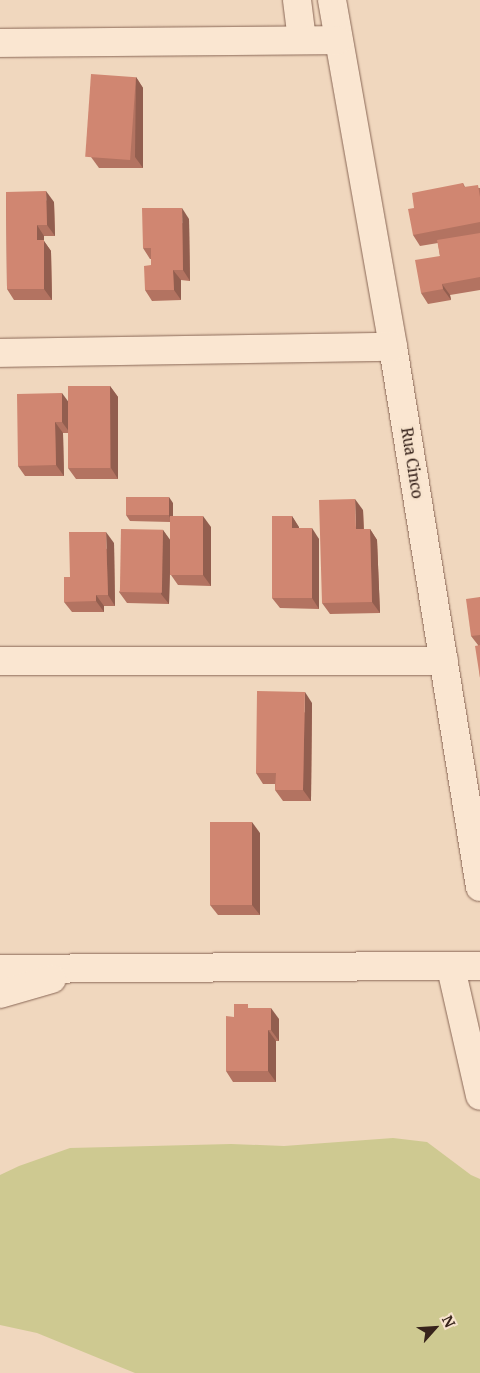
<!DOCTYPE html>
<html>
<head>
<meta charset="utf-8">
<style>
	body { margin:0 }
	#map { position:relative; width:480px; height:1373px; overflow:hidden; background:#f0d7be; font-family:Merriweather,serif }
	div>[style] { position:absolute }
	.green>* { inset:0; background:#cec991 }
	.roads { filter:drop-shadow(0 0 1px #896756) drop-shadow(0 0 1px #896756) }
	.minor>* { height:28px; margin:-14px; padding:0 14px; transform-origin:14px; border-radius:14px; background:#fae6d1 }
	.wall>* { inset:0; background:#b37361 }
	.shaded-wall>* { inset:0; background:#925e4f }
	.building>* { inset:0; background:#d08671; transform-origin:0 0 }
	span { translate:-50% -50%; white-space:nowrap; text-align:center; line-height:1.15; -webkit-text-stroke:5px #f7e3cd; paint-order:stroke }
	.street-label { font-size:15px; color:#37231b }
	.north { position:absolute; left:410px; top:1303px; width:50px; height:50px; -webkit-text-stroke:4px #f7e3cd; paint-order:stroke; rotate:64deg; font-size:14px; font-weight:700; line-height:20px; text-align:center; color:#37231b }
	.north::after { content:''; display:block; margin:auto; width:18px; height:22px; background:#37231b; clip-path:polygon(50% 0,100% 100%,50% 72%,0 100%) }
</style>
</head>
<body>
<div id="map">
	<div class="green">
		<div style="clip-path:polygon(393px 1138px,427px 1142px,471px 1175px,480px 1179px,480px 1373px,135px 1373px,37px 1333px,0 1325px,0 1175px,19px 1166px,70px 1148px,231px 1144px,284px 1146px)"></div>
	</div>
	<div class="roads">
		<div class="minor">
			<div style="left:297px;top:0;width:40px;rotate:82.9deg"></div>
			<div style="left:332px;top:0;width:352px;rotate:80deg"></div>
			<div style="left:393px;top:347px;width:547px;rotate:80.85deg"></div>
			<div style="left:0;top:43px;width:338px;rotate:-0.5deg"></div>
			<div style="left:0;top:353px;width:393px;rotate:-0.9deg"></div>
			<div style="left:0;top:661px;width:444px"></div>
			<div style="left:451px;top:968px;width:131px;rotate:77.2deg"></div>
			<div style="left:0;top:969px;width:480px;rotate:-0.4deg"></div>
			<div style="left:0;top:994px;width:54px;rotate:-16.1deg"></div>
		</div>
	</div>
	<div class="wall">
		<div style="clip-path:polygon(136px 77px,143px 88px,143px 168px,99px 168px,91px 157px)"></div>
		<div style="clip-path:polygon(463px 183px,465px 187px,480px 188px,480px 290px,450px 295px,451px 300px,428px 304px,421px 293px,440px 256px,438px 243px,420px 246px,413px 235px,414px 208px)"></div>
		<div style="clip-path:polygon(6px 192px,54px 202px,55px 236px,44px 236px,44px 241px,51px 251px,52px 300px,14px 300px,7px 289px)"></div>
		<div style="clip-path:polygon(189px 219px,190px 281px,181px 280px,181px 300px,152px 301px,145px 290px,151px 265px,151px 259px,150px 259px,143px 248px)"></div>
		<div style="clip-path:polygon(110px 386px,118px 397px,118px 479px,76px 479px,68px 468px,68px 433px,63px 433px,64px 476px,25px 476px,18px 466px,68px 402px)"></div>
		<div style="clip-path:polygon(173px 503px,173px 516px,211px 527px,211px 586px,178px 585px,171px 575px,170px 551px,169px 604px,127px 603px,119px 592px,163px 530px,170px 541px,170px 522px,130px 521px,126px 515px)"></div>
		<div style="clip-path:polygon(363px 510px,364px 529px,370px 529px,377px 540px,380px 613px,330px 614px,322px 603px)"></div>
		<div style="clip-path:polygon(292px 516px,299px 528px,319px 539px,319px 609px,280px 608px,272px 598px)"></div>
		<div style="clip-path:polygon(114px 543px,115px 606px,104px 606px,104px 612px,72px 612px,64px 602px,70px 577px)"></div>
		<div style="clip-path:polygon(480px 597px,480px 678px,478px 645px,471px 636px)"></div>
		<div style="clip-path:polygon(312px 703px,311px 801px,283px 801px,275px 790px,275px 784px,263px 784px,256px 773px)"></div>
		<div style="clip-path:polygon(260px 833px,260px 915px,218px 915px,210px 905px)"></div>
		<div style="clip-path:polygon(251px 1008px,279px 1019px,279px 1041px,276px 1041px,276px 1082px,233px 1082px,226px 1071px,234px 1017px)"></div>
	</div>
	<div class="shaded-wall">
		<div style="clip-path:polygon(136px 77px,143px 88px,143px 168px,135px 157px)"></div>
		<div style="clip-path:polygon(46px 191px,54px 202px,55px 236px,47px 225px)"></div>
		<div style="clip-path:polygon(182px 208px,189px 219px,190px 281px,183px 270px)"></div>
		<div style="clip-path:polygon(37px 225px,44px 236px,44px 241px,51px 251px,52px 300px,44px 289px,37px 240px)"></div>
		<div style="clip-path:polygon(173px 270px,181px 280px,181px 300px,174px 290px)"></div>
		<div style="clip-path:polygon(442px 284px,450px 295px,451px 300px,443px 289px)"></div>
		<div style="clip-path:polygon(110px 386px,118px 397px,118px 479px,111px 468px)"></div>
		<div style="clip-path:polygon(62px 393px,70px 404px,70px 433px,62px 422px)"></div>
		<div style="clip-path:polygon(55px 422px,63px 433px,64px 476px,56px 465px)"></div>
		<div style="clip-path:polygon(169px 497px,173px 503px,173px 522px,169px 516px)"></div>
		<div style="clip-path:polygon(355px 499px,363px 510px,364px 540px,356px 529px)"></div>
		<div style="clip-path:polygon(203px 516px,211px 527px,211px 586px,203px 575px)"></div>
		<div style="clip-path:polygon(292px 516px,299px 527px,299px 539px,292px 528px)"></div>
		<div style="clip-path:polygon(312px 528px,319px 539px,319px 609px,312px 598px)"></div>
		<div style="clip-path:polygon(370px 529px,377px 540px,380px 613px,372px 602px)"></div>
		<div style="clip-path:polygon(163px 530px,171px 541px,169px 604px,161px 594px)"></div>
		<div style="clip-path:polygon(106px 532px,114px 543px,115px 606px,108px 595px)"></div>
		<div style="clip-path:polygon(96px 595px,104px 606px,104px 612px,96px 601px)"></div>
		<div style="clip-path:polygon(305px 692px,312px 703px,311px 801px,303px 790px)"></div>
		<div style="clip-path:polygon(252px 822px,260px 833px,260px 915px,252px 905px)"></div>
		<div style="clip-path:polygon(271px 1008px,279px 1019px,279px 1041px,271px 1030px)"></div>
		<div style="clip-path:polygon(268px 1030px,276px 1041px,276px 1082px,268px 1071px)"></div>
	</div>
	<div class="building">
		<div style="left:91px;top:74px;width:45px;height:83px;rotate:4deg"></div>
		<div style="clip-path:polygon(463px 183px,464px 187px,478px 185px,480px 197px,480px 222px,413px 235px,408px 209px,414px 208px,412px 193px)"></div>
		<div style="clip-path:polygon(46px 191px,47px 225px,37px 225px,37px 240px,44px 240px,44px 289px,7px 289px,6px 192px)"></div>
		<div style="clip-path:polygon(142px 208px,182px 208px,183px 270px,173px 270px,174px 290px,145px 290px,144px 266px,151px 265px,151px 248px,143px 248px)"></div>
		<div style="clip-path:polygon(480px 233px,480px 277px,442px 284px,443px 289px,421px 293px,415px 260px,440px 256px,437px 240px)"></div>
		<div style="left:68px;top:386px;width:42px;height:82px"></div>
		<div style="clip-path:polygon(62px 393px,62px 422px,55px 422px,56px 465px,18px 466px,17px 394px)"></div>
		<div style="left:126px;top:497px;width:43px;height:18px"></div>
		<div style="clip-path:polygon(355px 499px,356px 529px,370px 529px,372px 602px,322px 603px,319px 500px)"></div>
		<div style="left:170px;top:516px;width:33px;height:59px"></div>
		<div style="clip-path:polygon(272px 516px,292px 516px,292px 528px,312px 528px,312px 598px,272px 598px)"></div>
		<div style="left:121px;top:529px;width:42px;height:63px;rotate:1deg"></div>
		<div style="clip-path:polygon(69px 532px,106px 532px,108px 595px,96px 595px,96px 601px,64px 602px,64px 577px,70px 577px)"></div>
		<div style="clip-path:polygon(480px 597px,480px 635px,471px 636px,466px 599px)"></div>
		<div style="clip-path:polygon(480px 645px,480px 678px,475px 646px)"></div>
		<div style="clip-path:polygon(257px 691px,305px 692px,303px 790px,275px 790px,276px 773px,256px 773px)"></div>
		<div style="left:210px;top:822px;width:42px;height:83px"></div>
		<div style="clip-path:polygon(234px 1004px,248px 1004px,248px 1008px,271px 1008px,271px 1030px,268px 1030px,268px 1071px,226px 1071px,226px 1016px,234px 1017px)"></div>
	</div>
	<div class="street-label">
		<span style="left:412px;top:463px;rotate:81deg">Rua Cinco</span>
	</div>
	<div class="north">N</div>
</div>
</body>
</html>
